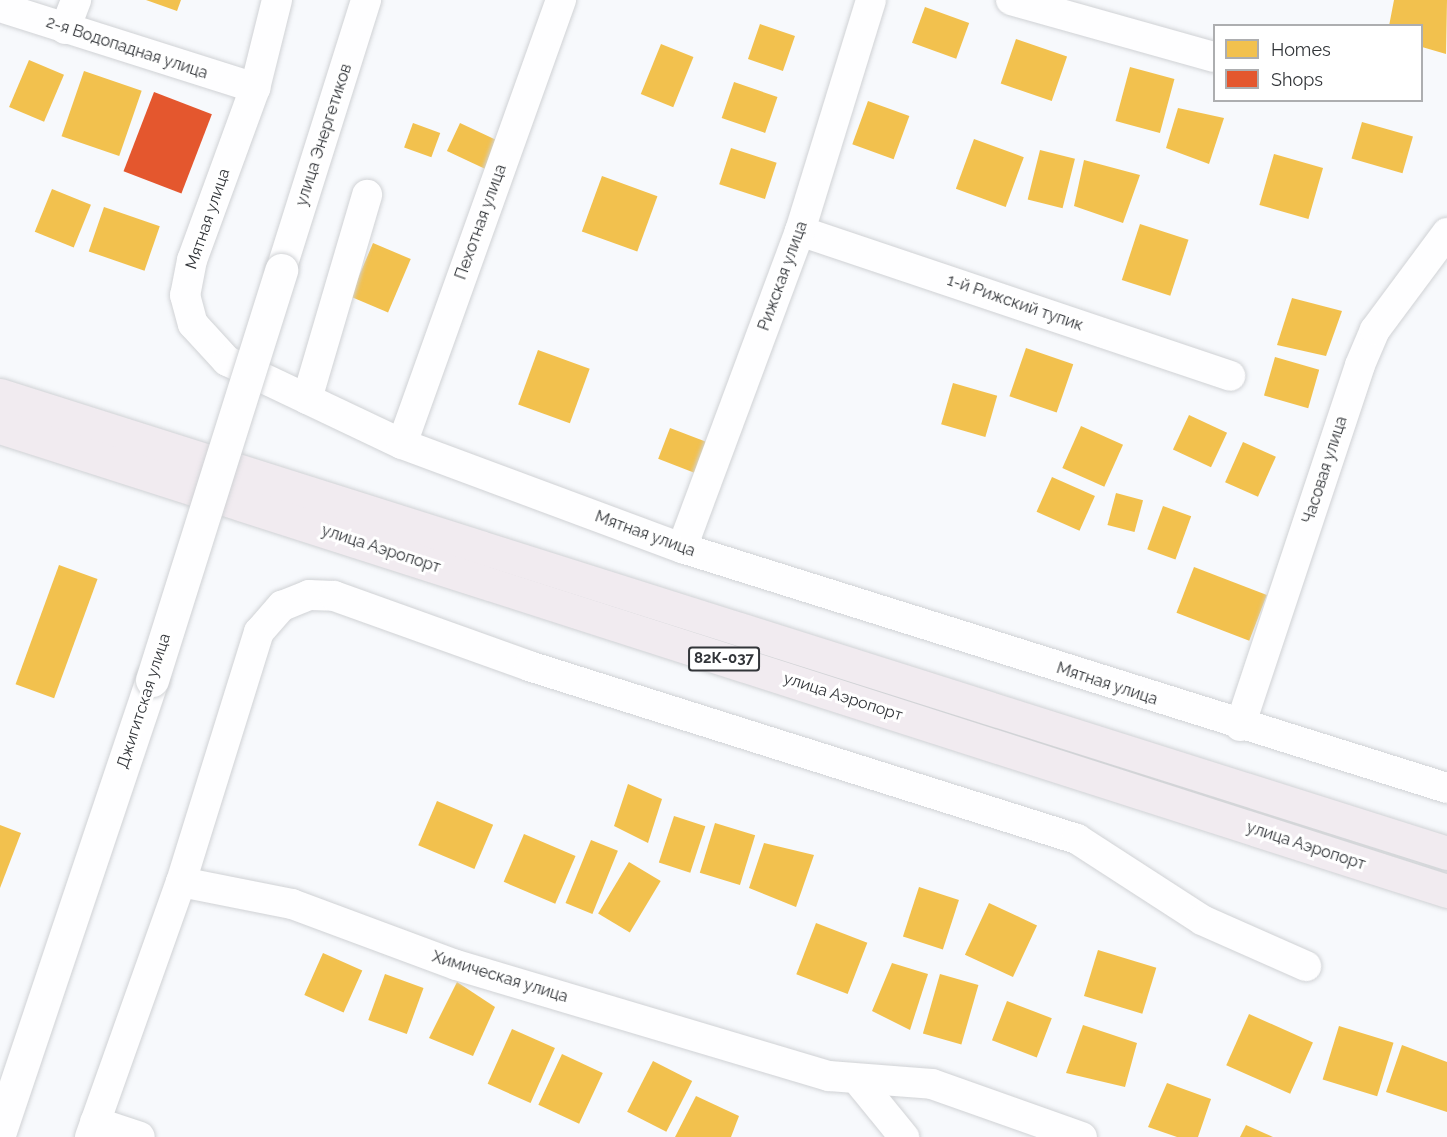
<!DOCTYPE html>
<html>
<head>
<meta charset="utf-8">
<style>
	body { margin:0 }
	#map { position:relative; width:1447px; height:1137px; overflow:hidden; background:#f7f9fc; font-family:Raleway,sans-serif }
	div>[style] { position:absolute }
	.homes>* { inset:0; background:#f2c14e; transform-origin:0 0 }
	.shops>* { inset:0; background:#e4572e; transform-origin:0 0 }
	.roads { filter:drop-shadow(0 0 2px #d0d2d5) drop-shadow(0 0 2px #d0d2d5) }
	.minor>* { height:30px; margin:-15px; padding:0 15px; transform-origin:15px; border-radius:15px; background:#fefeff }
	.tertiary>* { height:33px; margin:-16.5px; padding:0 16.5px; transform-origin:16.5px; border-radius:16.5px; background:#fefeff }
	.primary>* { height:33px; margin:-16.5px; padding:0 16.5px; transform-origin:16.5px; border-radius:16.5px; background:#f1ebf0 }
	.bridges { filter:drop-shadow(0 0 2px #d0d2d5) drop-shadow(0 0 2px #d0d2d5) }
	.tertiary-bridge>* { height:33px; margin:-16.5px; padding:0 16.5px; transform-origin:16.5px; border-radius:16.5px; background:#fefeff }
	span { translate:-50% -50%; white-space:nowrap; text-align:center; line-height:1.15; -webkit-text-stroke:6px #fff; paint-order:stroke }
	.shield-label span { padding:2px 4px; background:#fff; border:2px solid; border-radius:4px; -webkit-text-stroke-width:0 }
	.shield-label { font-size:15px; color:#323539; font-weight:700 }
	.street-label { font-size:16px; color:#323539 }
	.legend { position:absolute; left:1213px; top:24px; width:210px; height:78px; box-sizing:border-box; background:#fff; border:2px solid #adaeb0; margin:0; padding:8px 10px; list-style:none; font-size:18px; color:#323539 }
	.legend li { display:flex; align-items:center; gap:12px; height:30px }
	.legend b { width:30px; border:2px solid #adaeb0 }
</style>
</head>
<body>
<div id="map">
	<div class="homes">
		<div style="clip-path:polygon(146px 0,181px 0,177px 11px)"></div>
		<div style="clip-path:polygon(1394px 0,1447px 0,1446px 54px,1422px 47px,1422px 26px,1389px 26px)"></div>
		<div style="left:925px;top:7px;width:47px;height:38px;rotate:20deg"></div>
		<div style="left:760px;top:24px;width:37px;height:37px;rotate:19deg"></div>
		<div style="left:1016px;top:39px;width:54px;height:47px;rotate:19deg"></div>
		<div style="left:661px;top:44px;width:35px;height:54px;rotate:22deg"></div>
		<div style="left:29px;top:60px;width:38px;height:51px;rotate:23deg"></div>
		<div style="left:1130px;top:67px;width:46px;height:56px;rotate:15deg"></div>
		<div style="left:84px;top:71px;width:61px;height:69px;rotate:19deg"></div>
		<div style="left:734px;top:82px;width:46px;height:38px;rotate:19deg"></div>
		<div style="left:868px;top:101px;width:44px;height:46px;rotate:20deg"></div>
		<div style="clip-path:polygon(1178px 108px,1224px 118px,1209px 164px,1166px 148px)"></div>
		<div style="left:1362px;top:122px;width:53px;height:38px;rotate:16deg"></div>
		<div style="left:413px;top:123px;width:29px;height:26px;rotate:20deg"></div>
		<div style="left:460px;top:123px;width:43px;height:31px;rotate:25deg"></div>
		<div style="left:974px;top:139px;width:53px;height:53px;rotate:20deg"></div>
		<div style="left:731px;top:148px;width:48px;height:38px;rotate:18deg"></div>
		<div style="left:1040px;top:150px;width:36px;height:51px;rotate:14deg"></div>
		<div style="left:1274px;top:154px;width:51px;height:53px;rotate:16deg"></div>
		<div style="clip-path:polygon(1084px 160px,1140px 175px,1123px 223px,1074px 206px)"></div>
		<div style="left:602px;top:176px;width:59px;height:59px;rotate:20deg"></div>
		<div style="left:52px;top:189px;width:42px;height:46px;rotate:22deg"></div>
		<div style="left:104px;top:207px;width:59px;height:47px;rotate:19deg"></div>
		<div style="left:1140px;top:224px;width:51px;height:59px;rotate:18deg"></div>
		<div style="left:373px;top:243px;width:41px;height:58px;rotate:23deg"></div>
		<div style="clip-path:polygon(1292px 298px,1342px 311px,1326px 356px,1277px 345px)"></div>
		<div style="left:1026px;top:348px;width:50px;height:51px;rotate:19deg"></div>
		<div style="left:538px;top:350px;width:55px;height:58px;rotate:20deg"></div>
		<div style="left:1275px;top:357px;width:46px;height:40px;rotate:16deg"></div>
		<div style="left:953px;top:383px;width:46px;height:43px;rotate:16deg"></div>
		<div style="left:1189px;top:415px;width:42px;height:38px;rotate:25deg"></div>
		<div style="left:1081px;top:426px;width:46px;height:46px;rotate:24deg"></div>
		<div style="left:670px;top:428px;width:40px;height:33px;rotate:21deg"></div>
		<div style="left:1243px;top:442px;width:36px;height:44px;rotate:24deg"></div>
		<div style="left:1052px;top:477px;width:47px;height:38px;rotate:24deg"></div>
		<div style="left:1116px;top:493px;width:28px;height:33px;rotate:15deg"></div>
		<div style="left:1163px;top:506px;width:30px;height:46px;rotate:20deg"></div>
		<div style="left:59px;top:565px;width:41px;height:127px;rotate:20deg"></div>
		<div style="left:1194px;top:567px;width:78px;height:49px;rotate:21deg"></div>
		<div style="clip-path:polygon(628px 784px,662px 799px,648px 843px,614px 826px)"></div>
		<div style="left:437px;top:801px;width:61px;height:48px;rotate:23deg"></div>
		<div style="left:674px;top:816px;width:33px;height:49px;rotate:18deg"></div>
		<div style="left:715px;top:823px;width:42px;height:52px;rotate:17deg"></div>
		<div style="clip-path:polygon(0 825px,21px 833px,0 888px)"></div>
		<div style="left:524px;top:834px;width:56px;height:52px;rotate:23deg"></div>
		<div style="left:591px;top:840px;width:29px;height:68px;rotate:22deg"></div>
		<div style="clip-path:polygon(764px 843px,814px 855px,796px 907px,749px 888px)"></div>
		<div style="left:629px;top:862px;width:37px;height:60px;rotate:31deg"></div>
		<div style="left:919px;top:887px;width:42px;height:52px;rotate:18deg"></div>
		<div style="left:989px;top:903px;width:53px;height:57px;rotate:25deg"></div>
		<div style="left:816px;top:923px;width:55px;height:55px;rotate:21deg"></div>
		<div style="left:1098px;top:950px;width:61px;height:48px;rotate:17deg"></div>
		<div style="left:323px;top:953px;width:43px;height:46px;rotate:24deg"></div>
		<div style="clip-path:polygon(892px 963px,928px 974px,910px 1030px,872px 1011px)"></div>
		<div style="left:385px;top:974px;width:41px;height:49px;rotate:20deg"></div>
		<div style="left:940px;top:974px;width:40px;height:62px;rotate:16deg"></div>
		<div style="clip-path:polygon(457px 982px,495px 1007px,473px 1056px,429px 1038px)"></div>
		<div style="left:1007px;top:1001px;width:48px;height:42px;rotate:21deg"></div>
		<div style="left:1249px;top:1014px;width:70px;height:56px;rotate:24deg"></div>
		<div style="clip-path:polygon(1083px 1025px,1137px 1043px,1125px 1087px,1066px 1073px)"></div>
		<div style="left:1339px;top:1026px;width:57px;height:56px;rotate:17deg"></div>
		<div style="left:512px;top:1029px;width:47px;height:60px;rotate:24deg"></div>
		<div style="clip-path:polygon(1402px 1045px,1447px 1062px,1447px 1112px,1386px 1092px)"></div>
		<div style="left:562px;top:1054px;width:45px;height:56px;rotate:25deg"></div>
		<div style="left:653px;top:1061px;width:44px;height:57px;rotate:27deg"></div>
		<div style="clip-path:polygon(1167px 1083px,1211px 1099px,1198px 1137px,1177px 1137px,1148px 1127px)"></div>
		<div style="clip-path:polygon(696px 1096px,739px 1116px,731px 1137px,675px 1137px)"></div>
		<div style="clip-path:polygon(1246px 1125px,1273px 1137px,1240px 1137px)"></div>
	</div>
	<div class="shops">
		<div style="left:154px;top:92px;width:62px;height:85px;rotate:21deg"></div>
	</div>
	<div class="roads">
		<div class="minor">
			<div style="left:277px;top:0;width:91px;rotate:104deg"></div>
			<div style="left:255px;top:88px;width:183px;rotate:110.1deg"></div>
			<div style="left:192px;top:260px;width:36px;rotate:101deg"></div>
			<div style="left:185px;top:295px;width:30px;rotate:75deg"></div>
			<div style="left:193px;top:324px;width:50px;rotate:47.4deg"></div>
			<div style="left:227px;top:361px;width:194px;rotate:25.4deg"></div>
			<div style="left:402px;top:444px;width:299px;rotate:20.4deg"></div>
			<div style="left:682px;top:548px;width:802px;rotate:17.42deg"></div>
			<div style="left:1011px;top:0;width:211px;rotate:15.7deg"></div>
			<div style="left:0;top:7px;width:268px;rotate:17.6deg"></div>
			<div style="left:65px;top:29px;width:31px;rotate:-69deg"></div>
			<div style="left:800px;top:231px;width:454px;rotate:18.6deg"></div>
			<div style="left:281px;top:270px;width:283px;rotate:-72.5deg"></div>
			<div style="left:307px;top:399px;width:213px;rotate:-73.6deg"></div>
			<div style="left:402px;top:444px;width:472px;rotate:-70.3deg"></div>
			<div style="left:682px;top:548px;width:338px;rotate:-69.6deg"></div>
			<div style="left:800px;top:231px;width:242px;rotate:-72.9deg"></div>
			<div style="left:1240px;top:726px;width:380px;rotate:-71.6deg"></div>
			<div style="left:1360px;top:365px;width:38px;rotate:-67deg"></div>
			<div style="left:1375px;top:330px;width:121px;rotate:-53.4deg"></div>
			<div style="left:181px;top:882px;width:262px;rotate:-72.7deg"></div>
			<div style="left:259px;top:632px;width:35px;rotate:-49deg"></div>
			<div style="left:282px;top:606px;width:29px;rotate:-22deg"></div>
			<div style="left:309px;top:595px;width:25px;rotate:2deg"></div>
			<div style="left:334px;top:596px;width:207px;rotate:19.7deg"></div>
			<div style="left:529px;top:666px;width:575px;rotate:17.52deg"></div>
			<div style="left:1077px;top:839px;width:149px;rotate:32.9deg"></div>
			<div style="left:1202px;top:920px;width:114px;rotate:23.9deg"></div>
			<div style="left:860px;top:1083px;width:70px;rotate:50.8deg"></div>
			<div style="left:95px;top:1122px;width:47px;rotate:18.4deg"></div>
			<div style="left:90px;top:1137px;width:271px;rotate:-70.4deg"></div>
			<div style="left:181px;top:882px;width:113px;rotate:11.2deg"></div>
			<div style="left:292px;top:904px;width:175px;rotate:20.4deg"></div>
			<div style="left:456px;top:965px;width:389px;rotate:16.6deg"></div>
			<div style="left:829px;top:1076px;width:103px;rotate:4.4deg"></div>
			<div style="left:932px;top:1084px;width:159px;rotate:19.5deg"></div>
		</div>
		<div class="tertiary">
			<div style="left:0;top:1131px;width:476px;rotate:-71.4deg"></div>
		</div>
		<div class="primary">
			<div style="left:0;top:395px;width:1518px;rotate:17.56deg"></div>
			<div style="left:0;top:427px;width:1520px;rotate:17.78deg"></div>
		</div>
	</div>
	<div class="bridges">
		<div class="tertiary-bridge">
			<div style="left:152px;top:680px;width:430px;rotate:-72.5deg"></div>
		</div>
	</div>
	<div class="shield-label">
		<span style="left:724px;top:659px">82К-037</span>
	</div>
	<div class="street-label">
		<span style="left:127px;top:48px;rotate:18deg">2-я Водопадная улица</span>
		<span style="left:324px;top:135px;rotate:-72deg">улица Энергетиков</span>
		<span style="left:208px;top:219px;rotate:-71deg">Мятная улица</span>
		<span style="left:481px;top:222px;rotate:-70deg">Пехотная улица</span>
		<span style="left:783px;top:276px;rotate:-70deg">Рижская улица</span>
		<span style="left:1015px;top:303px;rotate:19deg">1-й Рижский тупик</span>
		<span style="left:1325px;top:470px;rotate:-72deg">Часовая улица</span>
		<span style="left:645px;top:534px;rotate:20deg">Мятная улица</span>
		<span style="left:381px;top:549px;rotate:18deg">улица Аэропорт</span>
		<span style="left:1107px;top:684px;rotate:18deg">Мятная улица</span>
		<span style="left:843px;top:697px;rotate:18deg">улица Аэропорт</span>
		<span style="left:144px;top:701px;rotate:-72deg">Джигитская улица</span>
		<span style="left:1306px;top:846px;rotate:18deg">улица Аэропорт</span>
		<span style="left:500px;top:977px;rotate:17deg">Химическая улица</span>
	</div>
	<ul class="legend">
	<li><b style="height:16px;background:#f2c14e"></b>Homes</li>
	<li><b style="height:16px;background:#e4572e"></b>Shops</li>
	</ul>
</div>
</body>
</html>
